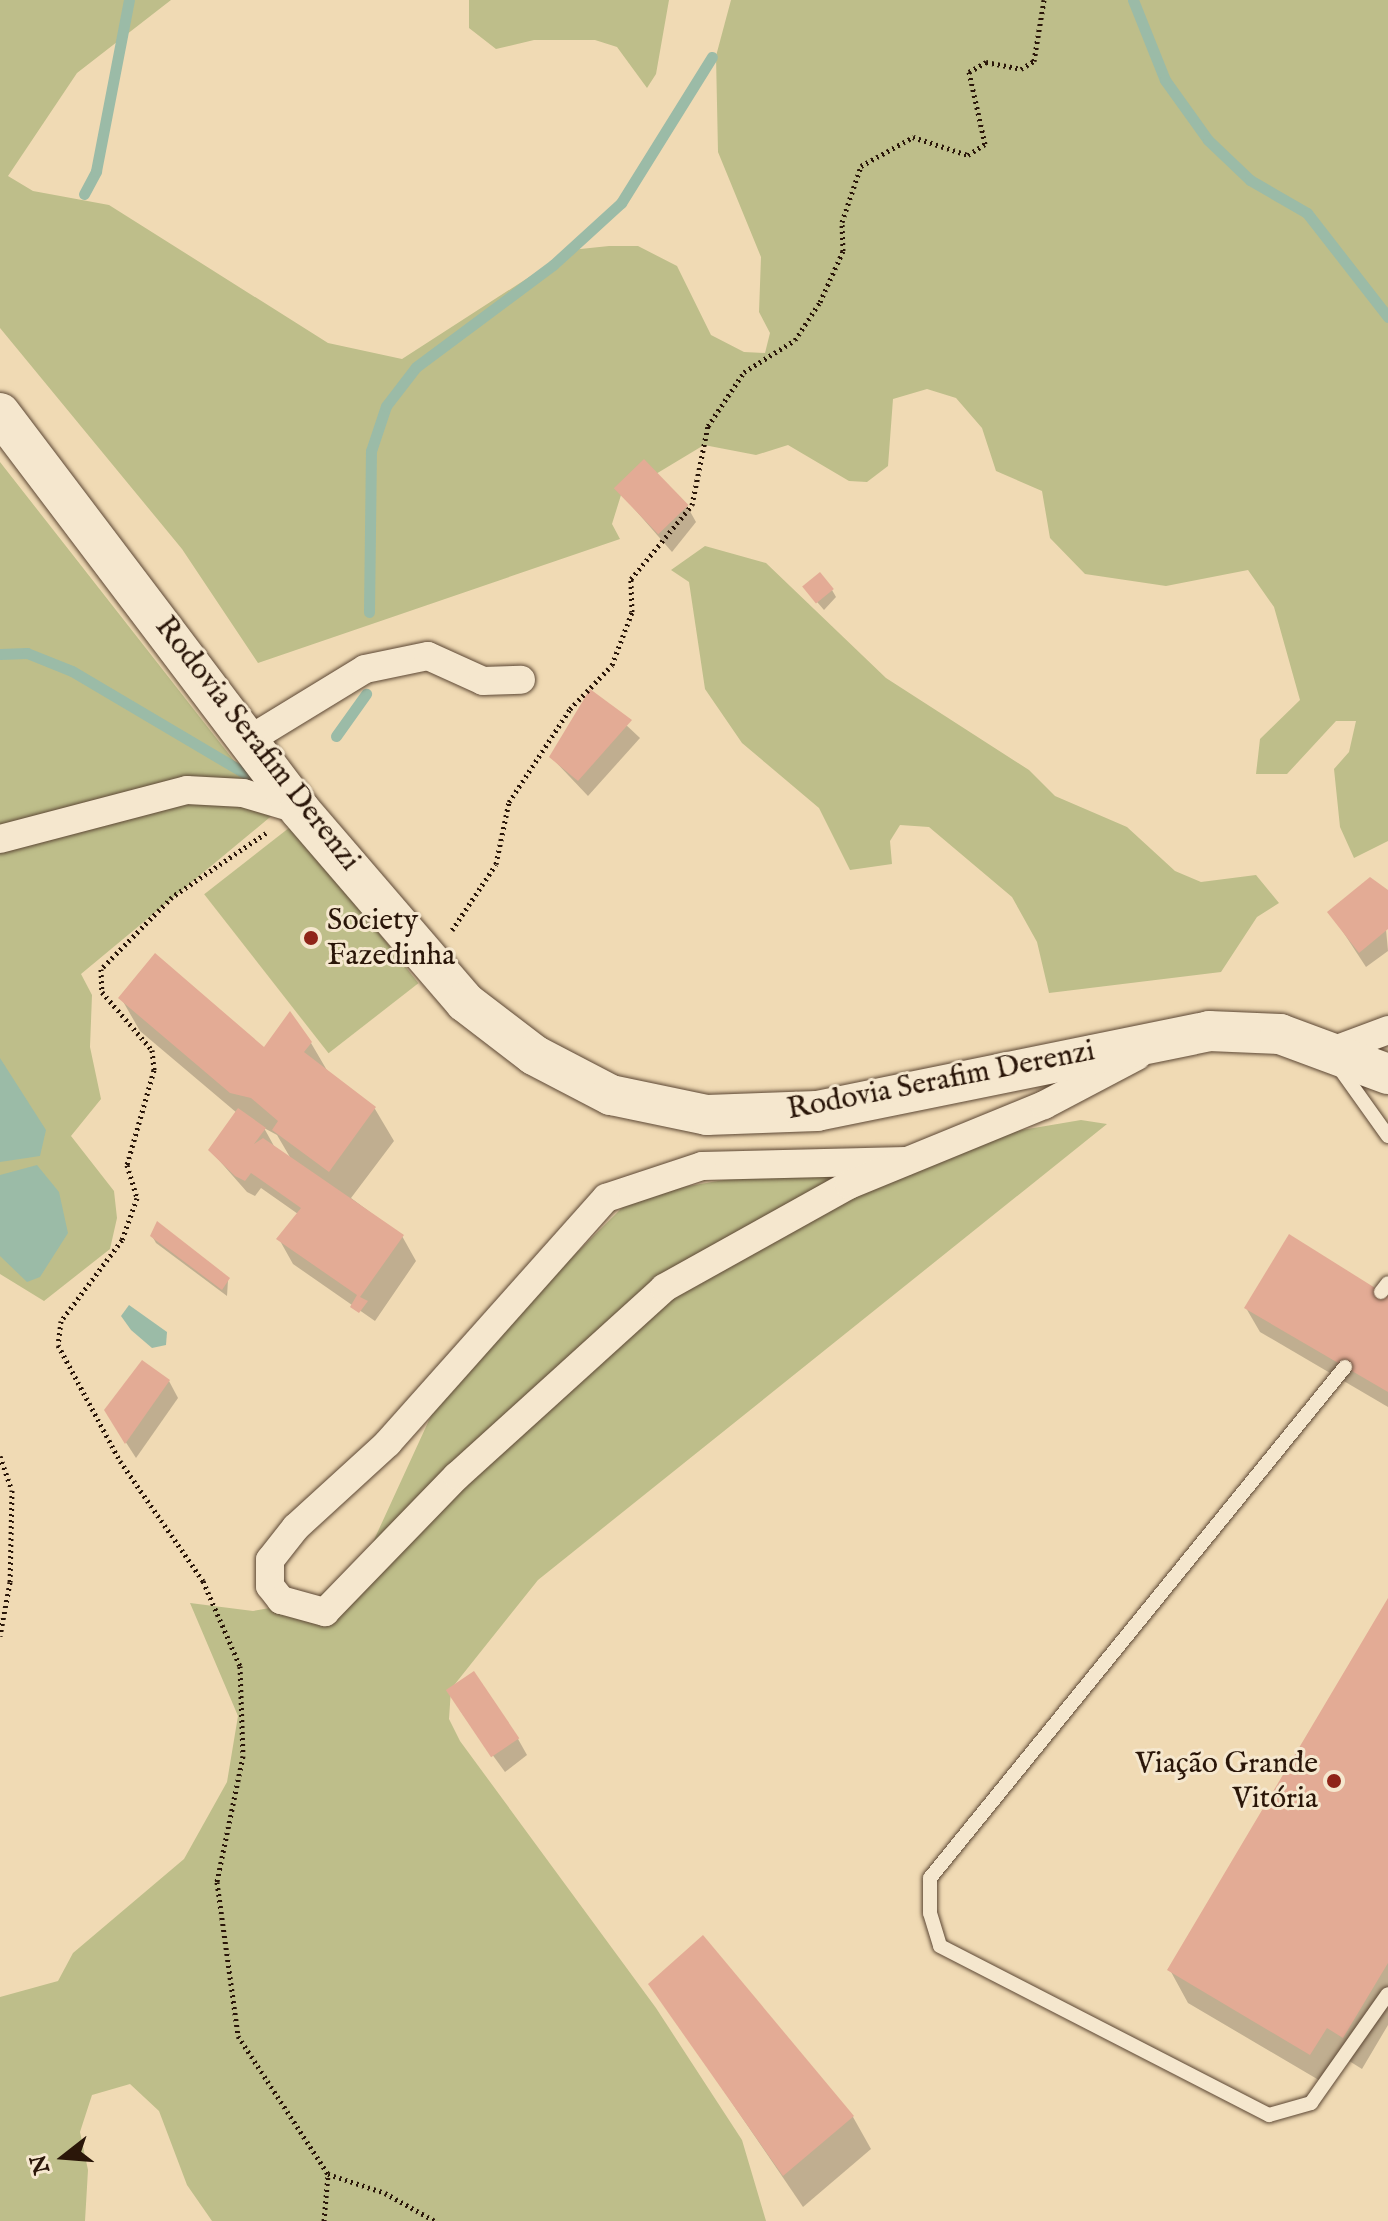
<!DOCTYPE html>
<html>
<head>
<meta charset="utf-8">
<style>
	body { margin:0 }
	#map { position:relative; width:1388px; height:2221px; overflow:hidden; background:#f0dab4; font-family:"IM FELL English",serif }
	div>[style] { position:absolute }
	.green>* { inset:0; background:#bebe8a; transform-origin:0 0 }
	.water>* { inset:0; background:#9bbba7 }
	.shadow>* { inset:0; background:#0003 }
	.stream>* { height:11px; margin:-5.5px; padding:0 5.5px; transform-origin:5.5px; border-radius:5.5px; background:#9bbba7 }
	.building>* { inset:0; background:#e3ab95; transform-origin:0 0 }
	.path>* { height:5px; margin-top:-2.5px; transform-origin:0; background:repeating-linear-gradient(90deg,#2a1609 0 2px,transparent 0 6px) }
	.roads { filter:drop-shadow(0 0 2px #5c4734) drop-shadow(0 0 2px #5c4734) }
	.service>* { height:14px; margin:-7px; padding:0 7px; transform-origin:7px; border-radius:7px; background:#f5e7ce }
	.minor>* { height:28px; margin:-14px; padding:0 14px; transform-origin:14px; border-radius:14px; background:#f5e7ce }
	.secondary>* { height:40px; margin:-20px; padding:0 20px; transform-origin:20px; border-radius:20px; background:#f5e7ce }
	.dots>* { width:22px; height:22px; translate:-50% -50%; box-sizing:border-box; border:4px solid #f5e7ce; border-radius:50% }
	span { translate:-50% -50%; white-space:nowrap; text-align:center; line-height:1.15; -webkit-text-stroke:6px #f5e7ce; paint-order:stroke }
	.street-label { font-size:30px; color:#2a1609 }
	.poi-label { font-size:30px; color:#2a1609 }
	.left { translate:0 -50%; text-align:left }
	.right { translate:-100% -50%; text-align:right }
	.north { position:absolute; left:24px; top:2117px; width:80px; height:80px; -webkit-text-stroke:6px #f5e7ce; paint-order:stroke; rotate:253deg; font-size:22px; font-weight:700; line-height:32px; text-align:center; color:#2a1609 }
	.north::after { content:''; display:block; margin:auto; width:28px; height:36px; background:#2a1609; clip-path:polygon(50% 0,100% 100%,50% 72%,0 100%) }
</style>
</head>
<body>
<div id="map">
	<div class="green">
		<div style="clip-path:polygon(0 0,171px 0,77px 73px,8px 176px,33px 191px,109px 205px,328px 343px,402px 359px,571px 250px,609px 246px,638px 246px,677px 266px,711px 335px,744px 352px,765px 353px,770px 333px,759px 312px,761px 257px,718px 152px,716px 56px,731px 0,1388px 0,1388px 841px,1354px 858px,1340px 827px,1334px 769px,1349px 752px,1356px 721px,1336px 721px,1287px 774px,1256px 774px,1260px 739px,1300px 700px,1274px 607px,1248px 570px,1166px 586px,1085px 574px,1050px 538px,1042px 491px,996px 471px,982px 428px,956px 398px,927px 389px,893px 399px,888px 466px,867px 482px,849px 481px,788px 445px,756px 455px,704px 445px,621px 495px,612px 524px,620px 539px,258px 663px,182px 549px,0 328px)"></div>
		<div style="clip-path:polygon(469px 0,669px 0,656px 74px,647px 88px,617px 47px,595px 40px,534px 40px,496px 49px,469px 28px)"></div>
		<div style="clip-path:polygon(0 462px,275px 813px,81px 974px,92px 995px,90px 1047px,101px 1099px,71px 1136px,114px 1191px,117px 1218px,110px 1249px,44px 1301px,0 1274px)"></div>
		<div style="clip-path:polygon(705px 546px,766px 563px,886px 678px,1029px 770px,1055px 796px,1127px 827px,1175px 871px,1201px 882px,1256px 875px,1279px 903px,1257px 917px,1221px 972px,1049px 993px,1037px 942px,1012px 897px,929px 827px,900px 825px,890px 841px,892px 864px,850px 870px,819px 808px,742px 743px,705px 689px,689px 582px,671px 570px)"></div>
		<div style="left:294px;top:824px;width:202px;height:114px;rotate:52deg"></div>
		<div style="clip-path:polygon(1081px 1120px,1107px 1124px,538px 1580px,451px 1689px,449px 1719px,460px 1741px,656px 2008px,742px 2140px,766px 2221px,212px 2221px,187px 2185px,159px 2111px,130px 2084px,92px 2095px,80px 2132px,88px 2170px,85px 2221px,0 2221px,0 1997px,58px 1981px,73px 1953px,184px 1859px,227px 1782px,238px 1716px,190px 1603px,253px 1611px,315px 1600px,368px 1553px,447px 1381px,635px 1195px)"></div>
	</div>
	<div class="water">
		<div style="clip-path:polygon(0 1058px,46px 1130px,40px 1156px,0 1162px)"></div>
		<div style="clip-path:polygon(37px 1165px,59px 1192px,68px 1233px,40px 1277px,27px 1282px,0 1256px,0 1175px)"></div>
		<div style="clip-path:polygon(129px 1305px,167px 1332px,166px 1345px,152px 1348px,131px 1330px,121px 1316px)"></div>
	</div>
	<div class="shadow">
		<div style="clip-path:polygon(617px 489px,687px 506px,696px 522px,672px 552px)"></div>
		<div style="clip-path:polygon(805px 588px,832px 590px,836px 597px,824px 610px)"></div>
		<div style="clip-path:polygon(591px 692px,640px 738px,588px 796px,551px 757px)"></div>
		<div style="clip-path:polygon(1382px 886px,1388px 951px,1366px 967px,1330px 912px)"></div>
		<div style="clip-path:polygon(evenodd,121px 998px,264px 1050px,311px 1043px,328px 1072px,375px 1109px,394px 1141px,351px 1198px,402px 1236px,416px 1261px,375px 1321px,293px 1264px,279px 1239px,298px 1214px,261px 1188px,255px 1196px,247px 1192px,210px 1150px,237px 1113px,140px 1031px,121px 998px,264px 1128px,277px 1135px,294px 1164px,274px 1146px,264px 1128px)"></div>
		<div style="clip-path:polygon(152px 1236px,228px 1280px,227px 1296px,156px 1243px)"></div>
		<div style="clip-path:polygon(1388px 1296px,1388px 1407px,1260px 1332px,1246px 1308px)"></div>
		<div style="clip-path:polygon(169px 1381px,178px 1398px,136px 1458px,116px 1427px)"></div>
		<div style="clip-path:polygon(1388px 1602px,1388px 2025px,1362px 2069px,1346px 2059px,1329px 2086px,1188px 2003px,1170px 1970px)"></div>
		<div style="clip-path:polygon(459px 1709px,518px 1739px,527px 1755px,505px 1772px)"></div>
		<div style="clip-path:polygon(651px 1984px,853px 2117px,871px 2149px,803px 2207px)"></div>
	</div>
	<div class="stream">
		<div style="left:1133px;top:0;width:86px;rotate:68.2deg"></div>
		<div style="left:1165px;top:80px;width:74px;rotate:54.4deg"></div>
		<div style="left:1208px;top:140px;width:58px;rotate:43.6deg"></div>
		<div style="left:1250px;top:180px;width:66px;rotate:30.1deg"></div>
		<div style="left:1307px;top:213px;width:132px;rotate:52.1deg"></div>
		<div style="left:84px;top:194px;width:26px;rotate:-62deg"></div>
		<div style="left:96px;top:171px;width:174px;rotate:-79.1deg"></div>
		<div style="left:369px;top:612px;width:161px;rotate:-89.3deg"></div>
		<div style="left:371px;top:451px;width:47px;rotate:-71.6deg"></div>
		<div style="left:386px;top:406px;width:49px;rotate:-52.4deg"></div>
		<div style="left:416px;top:367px;width:171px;rotate:-36.7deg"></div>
		<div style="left:553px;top:265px;width:92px;rotate:-42.4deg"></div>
		<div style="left:621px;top:203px;width:172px;rotate:-58.1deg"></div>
		<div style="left:0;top:654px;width:27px;rotate:-2deg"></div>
		<div style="left:27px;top:653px;width:48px;rotate:21.8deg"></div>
		<div style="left:72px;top:671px;width:208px;rotate:30.6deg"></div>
		<div style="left:336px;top:736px;width:52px;rotate:-54.5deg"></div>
	</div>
	<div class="building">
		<div style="left:644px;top:459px;width:64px;height:42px;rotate:46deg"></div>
		<div style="left:820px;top:572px;width:22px;height:23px;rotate:51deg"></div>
		<div style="clip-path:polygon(590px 689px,632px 720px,578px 781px,549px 757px)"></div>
		<div style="clip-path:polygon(1370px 877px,1388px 890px,1388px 929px,1359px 953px,1327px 912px)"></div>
		<div style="clip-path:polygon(155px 953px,264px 1047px,290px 1011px,312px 1042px,304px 1052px,376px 1107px,329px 1172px,272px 1130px,278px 1121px,251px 1098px,230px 1093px,118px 998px)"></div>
		<div style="clip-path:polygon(238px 1108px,266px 1128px,254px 1144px,263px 1138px,404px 1235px,360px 1297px,368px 1301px,359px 1313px,350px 1307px,357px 1295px,276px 1239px,301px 1208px,251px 1173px,245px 1181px,235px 1176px,208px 1150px)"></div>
		<div style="clip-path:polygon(157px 1221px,230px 1278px,222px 1290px,150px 1236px)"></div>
		<div style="clip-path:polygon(1289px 1234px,1388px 1296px,1388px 1392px,1244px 1308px)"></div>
		<div style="clip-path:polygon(142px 1360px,170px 1380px,125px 1444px,104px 1410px)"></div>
		<div style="clip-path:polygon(1388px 1598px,1388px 1963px,1343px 2038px,1327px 2028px,1310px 2055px,1167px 1970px)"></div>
		<div style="left:474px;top:1671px;width:81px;height:34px;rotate:56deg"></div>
		<div style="clip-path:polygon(703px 1935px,854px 2116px,783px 2176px,648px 1984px)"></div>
	</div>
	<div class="path">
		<div style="left:266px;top:833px;width:114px;rotate:145.8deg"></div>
		<div style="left:172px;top:897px;width:101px;rotate:134.6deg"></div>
		<div style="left:101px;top:969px;width:23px;rotate:88deg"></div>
		<div style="left:102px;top:992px;width:77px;rotate:49.2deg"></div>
		<div style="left:152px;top:1050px;width:20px;rotate:84deg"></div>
		<div style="left:154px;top:1070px;width:99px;rotate:105.9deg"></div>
		<div style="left:127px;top:1165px;width:34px;rotate:73deg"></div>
		<div style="left:137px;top:1198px;width:45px;rotate:109.7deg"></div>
		<div style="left:122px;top:1240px;width:101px;rotate:127deg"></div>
		<div style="left:61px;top:1321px;width:24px;rotate:97deg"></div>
		<div style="left:58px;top:1345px;width:132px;rotate:61.9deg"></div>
		<div style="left:120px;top:1461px;width:146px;rotate:55.3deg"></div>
		<div style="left:203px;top:1581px;width:93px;rotate:66.5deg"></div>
		<div style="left:240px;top:1666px;width:90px;rotate:88.1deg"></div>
		<div style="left:243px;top:1756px;width:129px;rotate:101.7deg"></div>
		<div style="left:217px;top:1882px;width:155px;rotate:82.2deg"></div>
		<div style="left:238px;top:2036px;width:165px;rotate:56.9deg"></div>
		<div style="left:328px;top:2174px;width:60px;rotate:18.4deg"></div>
		<div style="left:385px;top:2193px;width:57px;rotate:29.2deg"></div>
		<div style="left:452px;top:930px;width:79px;rotate:-56.3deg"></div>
		<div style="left:496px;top:864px;width:63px;rotate:-78.2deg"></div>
		<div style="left:509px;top:802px;width:111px;rotate:-56.7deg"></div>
		<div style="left:570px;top:709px;width:61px;rotate:-46.3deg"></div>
		<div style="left:612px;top:665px;width:57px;rotate:-69.3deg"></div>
		<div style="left:632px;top:612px;width:33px;rotate:-92deg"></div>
		<div style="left:631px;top:579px;width:96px;rotate:-50.5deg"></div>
		<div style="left:692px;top:505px;width:81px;rotate:-78.6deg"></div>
		<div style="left:708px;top:426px;width:65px;rotate:-56.3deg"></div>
		<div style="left:744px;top:372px;width:60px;rotate:-32.1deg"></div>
		<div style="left:795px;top:340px;width:45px;rotate:-56.7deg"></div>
		<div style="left:820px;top:302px;width:56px;rotate:-65.7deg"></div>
		<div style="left:843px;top:251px;width:29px;rotate:-92deg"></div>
		<div style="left:842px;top:222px;width:59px;rotate:-71.3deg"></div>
		<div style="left:861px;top:166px;width:60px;rotate:-29.1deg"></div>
		<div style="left:913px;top:137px;width:58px;rotate:18.1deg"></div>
		<div style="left:968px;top:155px;width:20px;rotate:-33deg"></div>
		<div style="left:985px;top:144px;width:74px;rotate:-102.5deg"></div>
		<div style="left:969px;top:72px;width:20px;rotate:-30deg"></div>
		<div style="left:986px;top:62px;width:36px;rotate:11deg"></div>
		<div style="left:1021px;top:69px;width:15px;rotate:-32deg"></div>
		<div style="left:1034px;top:61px;width:62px;rotate:-80.7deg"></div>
		<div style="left:0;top:1456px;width:36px;rotate:71deg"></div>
		<div style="left:12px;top:1490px;width:92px;rotate:91.2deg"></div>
		<div style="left:10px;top:1582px;width:55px;rotate:100.5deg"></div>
		<div style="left:324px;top:2221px;width:47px;rotate:-85.1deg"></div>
	</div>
	<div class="roads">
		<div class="service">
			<div style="left:1338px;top:1066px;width:86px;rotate:54.5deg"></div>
			<div style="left:1381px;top:1292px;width:11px;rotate:-52deg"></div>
			<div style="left:1345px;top:1367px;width:658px;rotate:129.08deg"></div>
			<div style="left:930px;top:1878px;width:35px;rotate:90deg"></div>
			<div style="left:930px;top:1913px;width:34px;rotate:73deg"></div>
			<div style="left:940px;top:1946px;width:370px;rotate:27.2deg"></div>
			<div style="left:1269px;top:2115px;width:44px;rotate:-15.9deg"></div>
			<div style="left:1311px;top:2103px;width:133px;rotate:-54.8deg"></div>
		</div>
		<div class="minor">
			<div style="left:252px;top:738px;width:132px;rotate:-31.4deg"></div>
			<div style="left:365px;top:669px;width:64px;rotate:-11.7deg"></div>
			<div style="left:428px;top:656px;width:60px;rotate:24.4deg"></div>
			<div style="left:483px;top:681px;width:38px;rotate:-2deg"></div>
			<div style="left:0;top:839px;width:193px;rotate:-14.7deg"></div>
			<div style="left:187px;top:790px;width:56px;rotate:3.1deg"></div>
			<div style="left:243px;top:793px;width:59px;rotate:16.6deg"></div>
			<div style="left:1329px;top:1052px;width:63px;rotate:-20.4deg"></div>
			<div style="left:906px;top:1161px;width:204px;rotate:178.6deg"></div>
			<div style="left:702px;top:1166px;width:101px;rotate:161.6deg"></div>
			<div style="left:606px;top:1198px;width:328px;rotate:131.7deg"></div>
			<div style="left:388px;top:1443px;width:125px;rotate:137.6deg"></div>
			<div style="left:296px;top:1527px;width:42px;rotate:128.2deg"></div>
			<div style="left:270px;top:1560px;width:26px;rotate:90deg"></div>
			<div style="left:270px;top:1586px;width:18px;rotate:52deg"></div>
			<div style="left:281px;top:1600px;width:46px;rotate:15.3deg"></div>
			<div style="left:325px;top:1612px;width:190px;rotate:-45.9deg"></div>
			<div style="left:457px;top:1476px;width:280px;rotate:-42.2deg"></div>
			<div style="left:664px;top:1288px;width:212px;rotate:-29.1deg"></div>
			<div style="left:849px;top:1185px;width:211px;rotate:-22.3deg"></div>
			<div style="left:1044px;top:1105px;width:105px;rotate:-27.8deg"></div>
		</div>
		<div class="secondary">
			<div style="left:0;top:413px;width:498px;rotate:52.9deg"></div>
			<div style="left:300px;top:810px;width:253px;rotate:49.3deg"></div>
			<div style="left:465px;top:1002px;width:87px;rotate:37.5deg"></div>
			<div style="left:534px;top:1055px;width:87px;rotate:27.5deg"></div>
			<div style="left:611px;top:1095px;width:98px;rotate:11.8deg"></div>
			<div style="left:707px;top:1115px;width:110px;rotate:-2.1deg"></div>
			<div style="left:817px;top:1111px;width:400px;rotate:-11.5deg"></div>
			<div style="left:1209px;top:1031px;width:71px;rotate:2.4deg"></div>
			<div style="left:1280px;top:1034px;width:115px;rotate:20.3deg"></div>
		</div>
	</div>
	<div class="dots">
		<div style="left:311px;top:938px;background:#8f2418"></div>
		<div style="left:1334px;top:1781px;background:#8f2418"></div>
	</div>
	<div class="street-label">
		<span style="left:257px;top:744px;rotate:52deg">Rodovia Serafim Derenzi</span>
		<span style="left:941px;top:1081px;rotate:-11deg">Rodovia Serafim Derenzi</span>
	</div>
	<div class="poi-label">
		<span class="left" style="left:327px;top:938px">Society<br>Fazedinha</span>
		<span class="right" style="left:1318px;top:1781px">Viação Grande<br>Vitória</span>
	</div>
	<div class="north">N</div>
</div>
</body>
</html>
